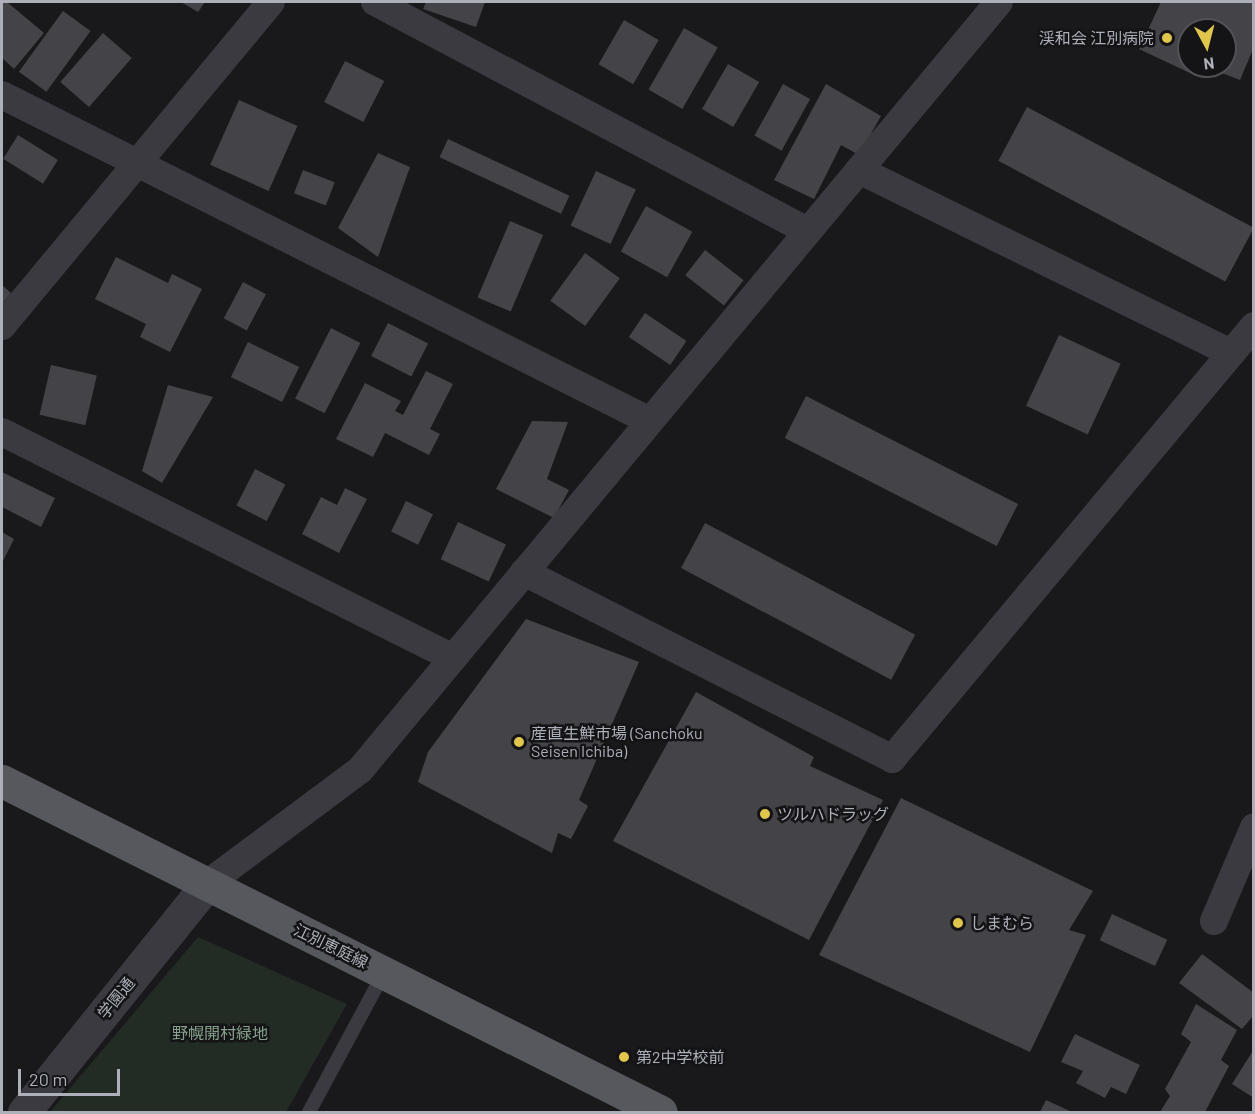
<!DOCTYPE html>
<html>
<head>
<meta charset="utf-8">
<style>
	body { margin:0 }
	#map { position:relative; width:1255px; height:1114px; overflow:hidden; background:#19191b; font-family:Barlow,"Noto Sans JP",sans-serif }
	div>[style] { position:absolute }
	.green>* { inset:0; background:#232b25 }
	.building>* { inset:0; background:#444448; transform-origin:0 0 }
	.service>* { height:14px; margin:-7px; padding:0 7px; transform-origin:7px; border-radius:7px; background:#3b3a40 }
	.minor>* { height:28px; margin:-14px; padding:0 14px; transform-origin:14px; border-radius:14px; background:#3b3a40 }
	.tertiary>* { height:33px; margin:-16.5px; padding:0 16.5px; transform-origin:16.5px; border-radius:16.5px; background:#3b3a40 }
	.primary>* { height:33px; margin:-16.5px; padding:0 16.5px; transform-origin:16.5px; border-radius:16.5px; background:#57575e }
	.dots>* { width:16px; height:16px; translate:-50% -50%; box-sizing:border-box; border:3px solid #141416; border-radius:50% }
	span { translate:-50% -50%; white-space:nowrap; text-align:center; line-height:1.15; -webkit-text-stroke:5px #141416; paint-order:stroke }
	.poi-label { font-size:16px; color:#adafb9 }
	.right { translate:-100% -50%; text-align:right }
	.left { translate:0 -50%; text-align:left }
	.street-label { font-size:16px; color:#adafb9 }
	.park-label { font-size:16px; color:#86a28c }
	.frame { position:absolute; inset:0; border:3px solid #adafb9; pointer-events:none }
	.north { position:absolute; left:1177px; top:18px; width:60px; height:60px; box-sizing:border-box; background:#141416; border:2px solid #515257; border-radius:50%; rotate:173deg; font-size:16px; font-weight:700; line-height:24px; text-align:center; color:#adafb9 }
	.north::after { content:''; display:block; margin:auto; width:21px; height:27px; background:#e0c64c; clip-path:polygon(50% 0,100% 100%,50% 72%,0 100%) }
	.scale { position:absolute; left:18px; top:1069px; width:102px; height:27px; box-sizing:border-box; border:3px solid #adafb9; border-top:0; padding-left:8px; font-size:18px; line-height:21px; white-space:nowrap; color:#adafb9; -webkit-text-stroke:4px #141416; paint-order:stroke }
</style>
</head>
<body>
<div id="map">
	<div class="green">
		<div style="clip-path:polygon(198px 937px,347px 1004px,286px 1112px,50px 1112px)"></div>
	</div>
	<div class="building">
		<div style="clip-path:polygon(2px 2px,7px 2px,44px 33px,14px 69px,2px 58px)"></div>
		<div style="clip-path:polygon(181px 2px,205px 2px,198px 12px)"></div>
		<div style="clip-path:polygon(426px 2px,485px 2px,476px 27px,423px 9px)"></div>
		<div style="clip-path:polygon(1161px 2px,1254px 2px,1254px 47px,1240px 80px,1204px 66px,1225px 66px,1225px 30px,1189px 30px,1189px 66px,1196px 66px,1192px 74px,1139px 49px)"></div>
		<div style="left:63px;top:11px;width:34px;height:75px;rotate:36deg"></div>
		<div style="left:624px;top:20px;width:40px;height:51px;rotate:30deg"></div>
		<div style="left:684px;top:28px;width:39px;height:71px;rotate:30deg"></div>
		<div style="left:103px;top:33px;width:38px;height:65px;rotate:41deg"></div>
		<div style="left:345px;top:61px;width:44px;height:46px;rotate:27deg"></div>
		<div style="left:728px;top:64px;width:36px;height:52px;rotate:30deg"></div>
		<div style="left:783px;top:84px;width:31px;height:59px;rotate:29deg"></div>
		<div style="clip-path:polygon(826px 84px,881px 116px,859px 155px,841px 145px,814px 199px,774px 180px)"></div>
		<div style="left:239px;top:100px;width:64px;height:71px;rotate:24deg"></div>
		<div style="left:1027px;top:107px;width:257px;height:61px;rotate:28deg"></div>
		<div style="left:18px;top:135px;width:47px;height:28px;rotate:32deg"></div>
		<div style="left:448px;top:139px;width:134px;height:20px;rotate:25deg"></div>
		<div style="clip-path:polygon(378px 153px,410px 167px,378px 257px,338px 228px)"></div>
		<div style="left:303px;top:170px;width:34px;height:25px;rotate:21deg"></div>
		<div style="left:596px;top:171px;width:44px;height:60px;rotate:25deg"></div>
		<div style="left:646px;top:206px;width:53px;height:52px;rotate:29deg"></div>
		<div style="left:510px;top:221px;width:36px;height:83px;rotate:23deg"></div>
		<div style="left:705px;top:250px;width:49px;height:32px;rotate:38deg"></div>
		<div style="left:585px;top:253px;width:43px;height:59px;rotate:36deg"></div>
		<div style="clip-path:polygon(116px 257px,168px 283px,172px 274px,202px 289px,170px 352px,140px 337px,146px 324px,95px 299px)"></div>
		<div style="left:243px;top:282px;width:26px;height:41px;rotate:28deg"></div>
		<div style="clip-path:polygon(2px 285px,11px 293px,2px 304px)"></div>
		<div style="left:645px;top:313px;width:50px;height:29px;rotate:34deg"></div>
		<div style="left:388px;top:323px;width:45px;height:37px;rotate:27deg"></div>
		<div style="left:331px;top:328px;width:33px;height:79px;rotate:27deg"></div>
		<div style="left:1059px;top:335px;width:68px;height:78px;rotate:25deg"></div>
		<div style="left:248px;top:342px;width:57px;height:39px;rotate:26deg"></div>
		<div style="left:51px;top:365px;width:47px;height:51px;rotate:13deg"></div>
		<div style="clip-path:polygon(426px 371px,453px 384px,430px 429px,440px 434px,429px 455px,385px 433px,373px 457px,336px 439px,365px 383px,401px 401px,395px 411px,403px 415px)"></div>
		<div style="clip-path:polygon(168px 385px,213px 397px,162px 483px,142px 471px)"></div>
		<div style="left:806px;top:396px;width:238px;height:47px;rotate:27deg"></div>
		<div style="clip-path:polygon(532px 421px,568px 422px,547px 479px,569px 490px,554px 518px,496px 489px)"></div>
		<div style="left:255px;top:469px;width:34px;height:41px;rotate:27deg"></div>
		<div style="clip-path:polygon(2px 472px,55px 498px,41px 527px,2px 507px)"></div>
		<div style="clip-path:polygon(345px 488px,367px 499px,339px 553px,302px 534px,321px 497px,337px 505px)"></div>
		<div style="left:406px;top:501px;width:30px;height:34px;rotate:26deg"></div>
		<div style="left:458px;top:522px;width:53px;height:41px;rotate:25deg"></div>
		<div style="left:705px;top:523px;width:238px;height:51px;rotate:28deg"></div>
		<div style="clip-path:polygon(2px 532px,14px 539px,2px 563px)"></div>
		<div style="clip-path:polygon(526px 619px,639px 662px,579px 800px,588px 806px,571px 839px,558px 833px,552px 853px,418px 782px,428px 752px)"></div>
		<div style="clip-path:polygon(696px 692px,814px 757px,810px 766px,883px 800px,809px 940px,613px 841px)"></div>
		<div style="clip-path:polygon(901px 798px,1093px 891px,1069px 930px,1086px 935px,1030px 1052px,819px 955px)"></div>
		<div style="left:1112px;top:914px;width:61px;height:29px;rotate:25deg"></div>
		<div style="clip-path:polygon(1202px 954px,1254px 993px,1254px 1015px,1242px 1029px,1179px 983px)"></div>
		<div style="clip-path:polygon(1196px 1004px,1237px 1030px,1221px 1060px,1229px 1066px,1205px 1112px,1160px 1112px,1170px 1096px,1165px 1089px,1191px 1042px,1181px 1034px)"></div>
		<div style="clip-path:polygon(1075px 1034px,1140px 1065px,1126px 1094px,1111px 1087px,1105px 1098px,1076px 1083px,1083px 1071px,1061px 1062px)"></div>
		<div style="clip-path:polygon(1254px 1049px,1254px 1098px,1232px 1084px)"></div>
		<div style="clip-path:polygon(1046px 1100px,1072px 1112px,1040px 1112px)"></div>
	</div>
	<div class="service">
		<div style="left:309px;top:1112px;width:158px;rotate:-61.7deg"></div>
	</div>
	<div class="minor">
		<div style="left:375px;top:2px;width:490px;rotate:27.9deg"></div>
		<div style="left:2px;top:95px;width:725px;rotate:26.71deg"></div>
		<div style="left:859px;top:170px;width:415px;rotate:26.2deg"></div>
		<div style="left:2px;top:326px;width:421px;rotate:-50.3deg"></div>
		<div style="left:2px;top:432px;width:504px;rotate:26.62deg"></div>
		<div style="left:524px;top:572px;width:413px;rotate:26.9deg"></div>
		<div style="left:892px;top:759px;width:564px;rotate:-50.1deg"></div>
		<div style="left:207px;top:884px;width:191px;rotate:-36.7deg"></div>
		<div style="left:360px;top:770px;width:999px;rotate:-50.24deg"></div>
		<div style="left:1214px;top:921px;width:102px;rotate:-66.9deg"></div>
	</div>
	<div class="tertiary">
		<div style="left:24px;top:1112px;width:292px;rotate:-51.2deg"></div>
	</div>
	<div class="primary">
		<div style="left:2px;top:781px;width:737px;rotate:26.67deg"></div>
	</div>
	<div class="dots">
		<div style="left:1167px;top:38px;background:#e0c64c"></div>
		<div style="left:519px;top:742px;background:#e0c64c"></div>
		<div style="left:765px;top:814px;background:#e0c64c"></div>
		<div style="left:958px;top:923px;background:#e0c64c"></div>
		<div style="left:624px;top:1057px;background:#e0c64c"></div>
	</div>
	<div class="poi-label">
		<span class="right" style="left:1154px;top:38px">渓和会 江別病院</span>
		<span class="left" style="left:531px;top:742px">産直生鮮市場 (Sanchoku<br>Seisen Ichiba)</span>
		<span class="left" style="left:777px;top:814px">ツルハドラッグ</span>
		<span class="left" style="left:970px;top:923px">しまむら</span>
		<span class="left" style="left:636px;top:1057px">第2中学校前</span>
	</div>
	<div class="street-label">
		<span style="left:331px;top:946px;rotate:26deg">江別恵庭線</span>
		<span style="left:116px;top:998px;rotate:-51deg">学園通</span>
	</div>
	<div class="park-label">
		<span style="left:220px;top:1033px">野幌開村緑地</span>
	</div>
	<div class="frame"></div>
	<div class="north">N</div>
	<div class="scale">20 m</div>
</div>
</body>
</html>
